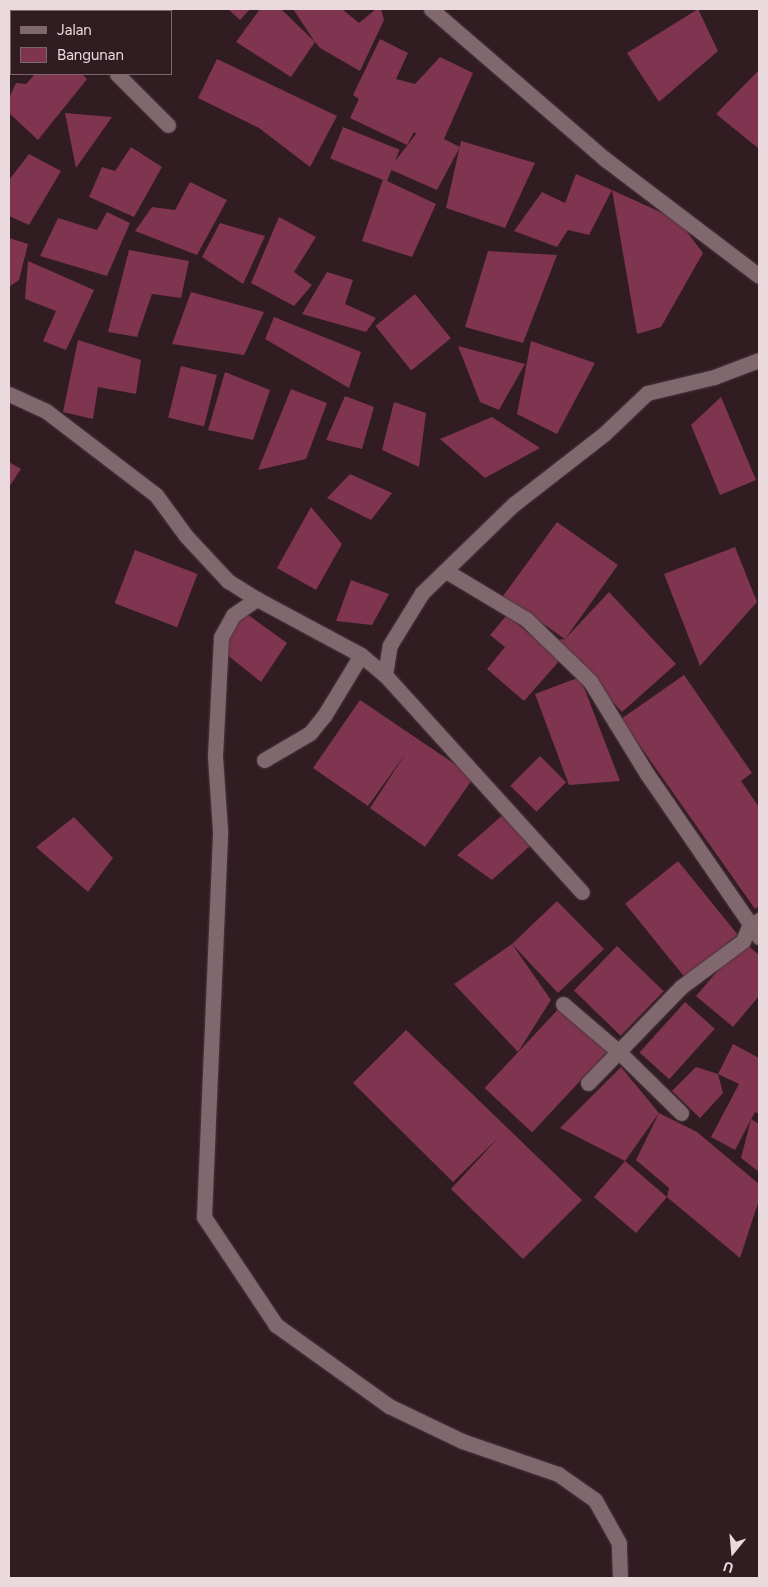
<!DOCTYPE html>
<html>
<head>
<meta charset="utf-8">
<style>
	body { margin:0 }
	#map { position:relative; width:768px; height:1587px; overflow:hidden; background:#311c22; font-family:Figtree,sans-serif }
	div>[style] { position:absolute }
	.building>* { inset:0; background:#7f3450; transform-origin:0 0 }
	.roads { filter:drop-shadow(0 0 1px #4a393e) drop-shadow(0 0 1px #4a393e) }
	.minor>* { height:15px; margin:-7.5px; padding:0 7.5px; transform-origin:7.5px; border-radius:7.5px; background:#81676e }
	span { translate:-50% -50%; white-space:nowrap; text-align:center; line-height:1.15; -webkit-text-stroke:4.5px #311c22; paint-order:stroke }
	.frame { position:absolute; inset:0; border:10px solid #eadade; pointer-events:none }
	.legend { position:absolute; left:10px; top:10px; width:162px; height:65px; box-sizing:border-box; background:#311c22; border:1px solid #7b686d; margin:0; padding:6px 9px; list-style:none; font-size:15px; color:#eadade }
	.legend li { display:flex; align-items:center; gap:10px; height:25px }
	.legend b { width:25px; border:1px solid #7b686d }
	.north { position:absolute; left:708px; top:1527px; width:50px; height:50px; -webkit-text-stroke:4px #311c22; paint-order:stroke; rotate:197deg; font-size:14px; font-weight:700; line-height:20px; text-align:center; color:#eadade }
	.north::after { content:''; display:block; margin:auto; width:18px; height:22px; background:#eadade; clip-path:polygon(50% 0,100% 100%,50% 72%,0 100%) }
</style>
</head>
<body>
<div id="map">
	<div class="building">
		<div style="clip-path:polygon(88px 9px,164px 9px,86px 11px)"></div>
		<div style="clip-path:polygon(228px 9px,250px 9px,240px 20px)"></div>
		<div style="clip-path:polygon(260px 9px,281px 9px,315px 42px,293px 9px,342px 9px,359px 23px,376px 9px,381px 9px,384px 20px,360px 71px,320px 48px,315px 42px,291px 77px,236px 42px)"></div>
		<div style="clip-path:polygon(698px 9px,718px 51px,659px 102px,627px 53px)"></div>
		<div style="clip-path:polygon(9px 14px,11px 17px,9px 78px)"></div>
		<div style="clip-path:polygon(380px 39px,408px 53px,396px 79px,415px 84px,440px 57px,473px 73px,444px 139px,460px 147px,437px 190px,389px 169px,416px 134px,414px 132px,407px 145px,350px 118px,359px 99px,353px 95px)"></div>
		<div style="clip-path:polygon(217px 59px,337px 116px,310px 167px,259px 128px,198px 98px)"></div>
		<div style="clip-path:polygon(759px 70px,759px 147px,758px 148px,716px 114px)"></div>
		<div style="clip-path:polygon(35px 74px,82px 74px,87px 79px,38px 140px,9px 113px,9px 98px,16px 83px,26px 84px)"></div>
		<div style="clip-path:polygon(65px 113px,112px 117px,76px 168px)"></div>
		<div style="left:343px;top:127px;width:61px;height:34px;rotate:22deg"></div>
		<div style="clip-path:polygon(461px 141px,535px 163px,505px 228px,446px 208px)"></div>
		<div style="clip-path:polygon(131px 147px,162px 167px,134px 217px,89px 197px,102px 167px,115px 171px)"></div>
		<div style="clip-path:polygon(29px 154px,61px 171px,29px 225px,9px 216px,9px 180px)"></div>
		<div style="clip-path:polygon(576px 174px,612px 190px,678px 220px,703px 253px,661px 327px,637px 334px,612px 190px,589px 235px,568px 230px,557px 247px,514px 231px,542px 192px,565px 203px)"></div>
		<div style="clip-path:polygon(383px 179px,436px 204px,412px 257px,362px 241px)"></div>
		<div style="clip-path:polygon(190px 182px,227px 200px,197px 255px,135px 231px,152px 207px,175px 210px)"></div>
		<div style="clip-path:polygon(107px 212px,130px 223px,107px 276px,40px 256px,58px 218px,97px 230px)"></div>
		<div style="clip-path:polygon(279px 217px,316px 237px,294px 272px,312px 285px,294px 306px,251px 283px)"></div>
		<div style="clip-path:polygon(220px 223px,265px 236px,243px 284px,202px 257px)"></div>
		<div style="clip-path:polygon(9px 238px,28px 244px,19px 280px,9px 287px)"></div>
		<div style="clip-path:polygon(129px 250px,189px 261px,181px 298px,152px 294px,137px 337px,108px 332px)"></div>
		<div style="clip-path:polygon(488px 251px,557px 255px,523px 343px,465px 327px)"></div>
		<div style="clip-path:polygon(28px 261px,94px 290px,66px 350px,43px 341px,56px 311px,25px 299px)"></div>
		<div style="clip-path:polygon(327px 272px,353px 280px,345px 304px,376px 318px,366px 332px,302px 314px)"></div>
		<div style="clip-path:polygon(191px 292px,264px 312px,244px 355px,172px 344px)"></div>
		<div style="left:415px;top:294px;width:57px;height:51px;rotate:51deg"></div>
		<div style="clip-path:polygon(274px 317px,361px 352px,349px 388px,265px 339px)"></div>
		<div style="clip-path:polygon(78px 340px,141px 360px,136px 394px,98px 387px,93px 419px,63px 412px)"></div>
		<div style="clip-path:polygon(531px 341px,595px 363px,557px 434px,517px 414px)"></div>
		<div style="clip-path:polygon(458px 346px,525px 364px,499px 410px,480px 402px)"></div>
		<div style="left:181px;top:366px;width:37px;height:53px;rotate:14deg"></div>
		<div style="clip-path:polygon(225px 372px,270px 390px,253px 440px,208px 430px)"></div>
		<div style="clip-path:polygon(291px 389px,327px 403px,306px 459px,258px 470px)"></div>
		<div style="clip-path:polygon(345px 396px,374px 407px,362px 449px,326px 440px)"></div>
		<div style="clip-path:polygon(721px 397px,756px 480px,720px 495px,691px 425px)"></div>
		<div style="clip-path:polygon(394px 402px,426px 413px,419px 467px,382px 450px)"></div>
		<div style="clip-path:polygon(492px 417px,540px 448px,485px 478px,440px 439px)"></div>
		<div style="clip-path:polygon(9px 462px,21px 469px,9px 487px)"></div>
		<div style="clip-path:polygon(350px 474px,392px 493px,371px 520px,327px 498px)"></div>
		<div style="clip-path:polygon(311px 507px,342px 544px,316px 590px,277px 568px)"></div>
		<div style="clip-path:polygon(557px 522px,618px 565px,565px 639px,609px 592px,676px 664px,622px 712px,556px 640px,565px 639px,503px 596px)"></div>
		<div style="clip-path:polygon(735px 547px,757px 602px,700px 666px,664px 574px)"></div>
		<div style="left:135px;top:550px;width:67px;height:57px;rotate:21deg"></div>
		<div style="clip-path:polygon(351px 580px,389px 594px,372px 625px,336px 621px)"></div>
		<div style="clip-path:polygon(240px 609px,287px 643px,261px 682px,221px 650px)"></div>
		<div style="clip-path:polygon(507px 615px,560px 660px,524px 701px,487px 669px,505px 647px,490px 635px)"></div>
		<div style="clip-path:polygon(684px 675px,752px 773px,741px 781px,759px 807px,759px 906px,755px 909px,621px 719px)"></div>
		<div style="clip-path:polygon(580px 677px,620px 781px,569px 785px,535px 694px)"></div>
		<div style="clip-path:polygon(360px 700px,474px 777px,425px 847px,370px 808px,406px 753px,368px 806px,313px 768px)"></div>
		<div style="left:540px;top:756px;width:37px;height:42px;rotate:45deg"></div>
		<div style="clip-path:polygon(504px 814px,531px 845px,492px 880px,457px 855px)"></div>
		<div style="clip-path:polygon(74px 817px,113px 858px,88px 892px,36px 847px)"></div>
		<div style="left:678px;top:861px;width:95px;height:68px;rotate:51deg"></div>
		<div style="clip-path:polygon(557px 901px,604px 949px,558px 993px,512px 944px,551px 1000px,518px 1052px,454px 984px,512px 944px)"></div>
		<div style="clip-path:polygon(743px 941px,759px 955px,759px 996px,733px 1027px,696px 996px)"></div>
		<div style="left:617px;top:946px;width:65px;height:62px;rotate:44deg"></div>
		<div style="left:685px;top:1002px;width:40px;height:68px;rotate:42deg"></div>
		<div style="left:563px;top:1004px;width:65px;height:115px;rotate:43deg"></div>
		<div style="clip-path:polygon(406px 1030px,582px 1200px,523px 1259px,451px 1189px,499px 1137px,453px 1182px,353px 1083px)"></div>
		<div style="clip-path:polygon(733px 1044px,759px 1058px,759px 1114px,755px 1112px,735px 1150px,711px 1137px,739px 1084px,718px 1074px,723px 1093px,700px 1118px,672px 1091px,696px 1067px,718px 1074px)"></div>
		<div style="clip-path:polygon(evenodd,621px 1067px,659px 1113px,697px 1132px,759px 1184px,759px 1200px,740px 1258px,667px 1197px,636px 1233px,594px 1197px,625px 1161px,560px 1128px,621px 1067px,659px 1113px,636px 1160px,669px 1188px,667px 1197px,625px 1161px,659px 1113px)"></div>
		<div style="clip-path:polygon(751px 1119px,759px 1124px,759px 1172px,741px 1158px)"></div>
	</div>
	<div class="roads">
		<div class="minor">
			<div style="left:52px;top:9px;width:4px;rotate:34deg"></div>
			<div style="left:431px;top:9px;width:230px;rotate:40.8deg"></div>
			<div style="left:605px;top:159px;width:193px;rotate:37.2deg"></div>
			<div style="left:117px;top:74px;width:72px;rotate:45deg"></div>
			<div style="left:9px;top:394px;width:41px;rotate:24.7deg"></div>
			<div style="left:46px;top:411px;width:138px;rotate:37.4deg"></div>
			<div style="left:156px;top:495px;width:51px;rotate:53.8deg"></div>
			<div style="left:186px;top:536px;width:62px;rotate:47deg"></div>
			<div style="left:228px;top:581px;width:34px;rotate:32deg"></div>
			<div style="left:446px;top:571px;width:93px;rotate:31deg"></div>
			<div style="left:526px;top:619px;width:89px;rotate:44.1deg"></div>
			<div style="left:590px;top:681px;width:109px;rotate:58.5deg"></div>
			<div style="left:647px;top:774px;width:198px;rotate:55.5deg"></div>
			<div style="left:385px;top:675px;width:293px;rotate:47.8deg"></div>
			<div style="left:264px;top:760px;width:53px;rotate:-30.4deg"></div>
			<div style="left:310px;top:733px;width:22px;rotate:-51deg"></div>
			<div style="left:324px;top:716px;width:71px;rotate:-58.8deg"></div>
			<div style="left:563px;top:1004px;width:74px;rotate:40.6deg"></div>
			<div style="left:619px;top:1052px;width:87px;rotate:44.5deg"></div>
			<div style="left:588px;top:1083px;width:134px;rotate:-45.9deg"></div>
			<div style="left:681px;top:987px;width:77px;rotate:-36.6deg"></div>
			<div style="left:743px;top:941px;width:16px;rotate:-68deg"></div>
			<div style="left:749px;top:926px;width:12px;rotate:-31deg"></div>
			<div style="left:620px;top:1578px;width:35px;rotate:-92deg"></div>
			<div style="left:619px;top:1543px;width:49px;rotate:-119.2deg"></div>
			<div style="left:595px;top:1500px;width:45px;rotate:-144.9deg"></div>
			<div style="left:558px;top:1474px;width:102px;rotate:-161deg"></div>
			<div style="left:462px;top:1441px;width:81px;rotate:-154.4deg"></div>
			<div style="left:389px;top:1406px;width:139px;rotate:-144.4deg"></div>
			<div style="left:276px;top:1325px;width:130px;rotate:-123.7deg"></div>
			<div style="left:204px;top:1217px;width:387px;rotate:-87.6deg"></div>
			<div style="left:220px;top:830px;width:74px;rotate:-93.9deg"></div>
			<div style="left:215px;top:756px;width:119px;rotate:-87.1deg"></div>
			<div style="left:221px;top:637px;width:25px;rotate:-61deg"></div>
			<div style="left:233px;top:615px;width:29px;rotate:-34deg"></div>
			<div style="left:257px;top:599px;width:118px;rotate:28.3deg"></div>
			<div style="left:361px;top:655px;width:31px;rotate:40deg"></div>
			<div style="left:385px;top:675px;width:30px;rotate:-81deg"></div>
			<div style="left:390px;top:645px;width:61px;rotate:-58.4deg"></div>
			<div style="left:422px;top:593px;width:128px;rotate:-44.1deg"></div>
			<div style="left:514px;top:504px;width:114px;rotate:-37.9deg"></div>
			<div style="left:604px;top:434px;width:59px;rotate:-43.6deg"></div>
			<div style="left:647px;top:393px;width:69px;rotate:-13.4deg"></div>
			<div style="left:714px;top:377px;width:48px;rotate:-20.7deg"></div>
		</div>
	</div>
	<div class="frame"></div>
	<ul class="legend">
	<li><b style="height:6px;background:#81676e"></b>Jalan</li>
	<li><b style="height:14px;background:#7f3450"></b>Bangunan</li>
	</ul>
	<div class="north">U</div>
</div>
</body>
</html>
